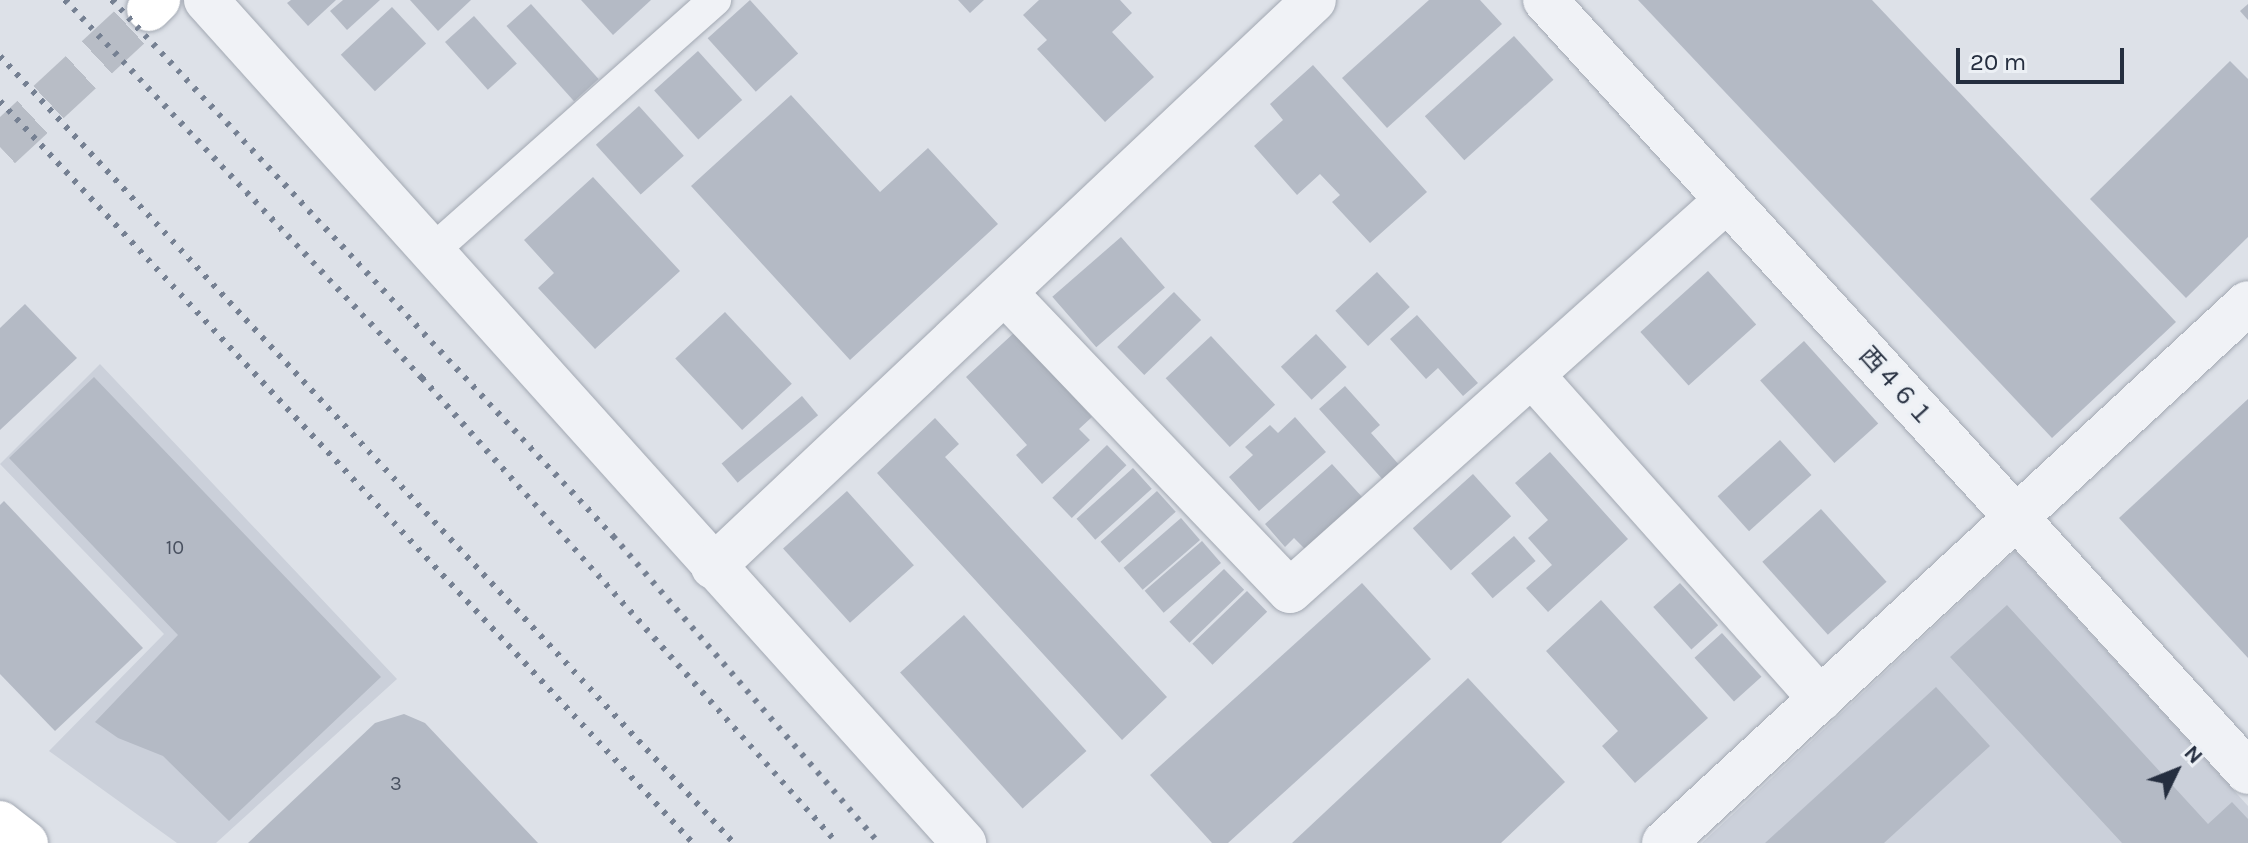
<!DOCTYPE html>
<html>
<head>
<meta charset="utf-8">
<style>
	body { margin:0 }
	#map { position:relative; width:2248px; height:843px; overflow:hidden; background:#dde1e8; font-family:Karla,"Noto Sans JP",sans-serif }
	div>[style] { position:absolute }
	.built>* { inset:0; background:#cbd0da }
	.building>* { inset:0; background:#b4bac5; transform-origin:0 0 }
	.primary-tunnel>* { height:44px; margin-top:-22px; transform-origin:0; background:repeating-linear-gradient(90deg,#b8bdc6 0 44px,transparent 0 66px) }
	.roads { filter:drop-shadow(0 0 2px #a2a8b2) drop-shadow(0 0 2px #a2a8b2) }
	.lane>* { height:32px; margin:-16px; padding:0 16px; transform-origin:16px; border-radius:16px; background:#f0f2f6 }
	.street>* { height:44px; margin:-22px; padding:0 22px; transform-origin:22px; border-radius:22px; background:#f0f2f6 }
	.primary>* { height:44px; margin:-22px; padding:0 22px; transform-origin:22px; border-radius:22px; background:#fff }
	.highway>* { height:44px; margin:-22px; padding:0 22px; transform-origin:22px; border-radius:22px; background:#fff }
	.rail>* { height:6px; margin-top:-3px; transform-origin:0; background:repeating-linear-gradient(90deg,#758092 0 4px,transparent 0 12px) }
	span { translate:-50% -50%; white-space:nowrap; text-align:center; line-height:1.15; -webkit-text-stroke:6px #ecf0f5; paint-order:stroke }
	.number-label { font-size:20px; color:#495160 }
	.number-label span { -webkit-text-stroke-width:0 }
	.street-label { font-size:24px; color:#252e3f }
	.north { position:absolute; left:2136px; top:731px; width:80px; height:80px; -webkit-text-stroke:6px #ecf0f5; paint-order:stroke; rotate:47deg; font-size:22px; font-weight:700; line-height:32px; text-align:center; color:#252e3f }
	.north::after { content:''; display:block; margin:auto; width:28px; height:36px; background:#252e3f; clip-path:polygon(50% 0,100% 100%,50% 72%,0 100%) }
	.scale { position:absolute; left:1956px; top:48px; width:168px; height:36px; box-sizing:border-box; border:4px solid #252e3f; border-top:0; padding-left:10px; font-size:24px; line-height:28px; white-space:nowrap; color:#252e3f; -webkit-text-stroke:6px #ecf0f5; paint-order:stroke }
</style>
</head>
<body>
<div id="map">
	<div class="built">
		<div style="clip-path:polygon(100px 364px,397px 679px,216px 843px,177px 843px,49px 751px,164px 634px,0 464px)"></div>
		<div style="clip-path:polygon(2015px 551px,2248px 806px,2248px 843px,1702px 843px)"></div>
	</div>
	<div class="building">
		<div style="clip-path:polygon(291px 0,336px 0,308px 26px,287px 3px)"></div>
		<div style="clip-path:polygon(343px 0,380px 0,347px 30px,330px 11px)"></div>
		<div style="clip-path:polygon(410px 0,471px 0,438px 31px)"></div>
		<div style="clip-path:polygon(581px 0,651px 0,613px 35px)"></div>
		<div style="left:750px;top:0;width:72px;height:57px;rotate:48deg"></div>
		<div style="clip-path:polygon(958px 0,984px 0,970px 13px)"></div>
		<div style="clip-path:polygon(1039px 0,1120px 0,1132px 13px,1112px 32px,1154px 77px,1105px 122px,1037px 49px,1047px 40px,1023px 15px)"></div>
		<div style="clip-path:polygon(1429px 0,1480px 0,1502px 24px,1387px 128px,1342px 78px)"></div>
		<div style="clip-path:polygon(1638px 0,1872px 0,2176px 322px,2052px 438px)"></div>
		<div style="left:531px;top:4px;width:101px;height:33px;rotate:48deg"></div>
		<div style="clip-path:polygon(2248px 4px,2248px 20px,2240px 11px)"></div>
		<div style="left:392px;top:7px;width:50px;height:70px;rotate:47deg"></div>
		<div style="left:474px;top:16px;width:64px;height:39px;rotate:48deg"></div>
		<div style="left:1514px;top:36px;width:59px;height:120px;rotate:48deg"></div>
		<div style="left:698px;top:51px;width:66px;height:59px;rotate:48deg"></div>
		<div style="clip-path:polygon(2230px 61px,2248px 79px,2248px 237px,2186px 298px,2090px 199px)"></div>
		<div style="clip-path:polygon(1313px 65px,1427px 192px,1370px 243px,1332px 202px,1340px 195px,1320px 174px,1297px 195px,1254px 146px,1283px 120px,1270px 104px)"></div>
		<div style="clip-path:polygon(791px 95px,880px 192px,928px 148px,998px 224px,850px 360px,691px 186px)"></div>
		<div style="left:639px;top:106px;width:67px;height:58px;rotate:48deg"></div>
		<div style="clip-path:polygon(593px 177px,680px 271px,595px 349px,538px 288px,554px 273px,524px 240px)"></div>
		<div style="left:1121px;top:237px;width:67px;height:91px;rotate:49deg"></div>
		<div style="left:1708px;top:271px;width:72px;height:91px;rotate:48deg"></div>
		<div style="left:1377px;top:272px;width:48px;height:57px;rotate:47deg"></div>
		<div style="left:1174px;top:292px;width:39px;height:79px;rotate:46deg"></div>
		<div style="clip-path:polygon(25px 304px,77px 358px,0 430px,0 328px)"></div>
		<div style="left:725px;top:312px;width:98px;height:68px;rotate:47deg"></div>
		<div style="clip-path:polygon(1417px 315px,1478px 383px,1463px 396px,1438px 368px,1426px 379px,1390px 339px)"></div>
		<div style="clip-path:polygon(1015px 332px,1092px 417px,1079px 429px,1090px 440px,1042px 484px,1016px 455px,1027px 445px,966px 377px)"></div>
		<div style="left:1316px;top:334px;width:45px;height:48px;rotate:47deg"></div>
		<div style="left:1211px;top:336px;width:94px;height:62px;rotate:47deg"></div>
		<div style="left:1804px;top:341px;width:111px;height:59px;rotate:48deg"></div>
		<div style="clip-path:polygon(94px 377px,381px 677px,229px 821px,163px 756px,118px 738px,95px 722px,178px 635px,9px 458px)"></div>
		<div style="clip-path:polygon(1345px 386px,1380px 425px,1371px 433px,1401px 467px,1385px 482px,1319px 409px)"></div>
		<div style="left:802px;top:396px;width:25px;height:105px;rotate:50deg"></div>
		<div style="clip-path:polygon(2248px 399px,2248px 658px,2119px 518px)"></div>
		<div style="clip-path:polygon(1295px 417px,1326px 452px,1259px 511px,1229px 477px,1253px 455px,1245px 447px,1270px 425px,1278px 433px)"></div>
		<div style="clip-path:polygon(935px 418px,959px 444px,945px 457px,1167px 697px,1122px 740px,877px 473px)"></div>
		<div style="left:1780px;top:440px;width:47px;height:84px;rotate:48deg"></div>
		<div style="left:1107px;top:445px;width:28px;height:76px;rotate:46deg"></div>
		<div style="clip-path:polygon(1550px 452px,1628px 539px,1548px 612px,1526px 588px,1552px 565px,1528px 538px,1548px 520px,1515px 483px)"></div>
		<div style="clip-path:polygon(1332px 464px,1363px 498px,1306px 550px,1294px 538px,1285px 547px,1265px 524px)"></div>
		<div style="left:1133px;top:468px;width:28px;height:76px;rotate:48deg"></div>
		<div style="left:1473px;top:474px;width:57px;height:81px;rotate:48deg"></div>
		<div style="left:847px;top:491px;width:100px;height:86px;rotate:48deg"></div>
		<div style="left:1157px;top:491px;width:28px;height:76px;rotate:48deg"></div>
		<div style="clip-path:polygon(4px 501px,143px 648px,55px 731px,0 674px,0 505px)"></div>
		<div style="left:1821px;top:509px;width:98px;height:79px;rotate:48deg"></div>
		<div style="left:1181px;top:518px;width:29px;height:76px;rotate:49deg"></div>
		<div style="left:1514px;top:536px;width:33px;height:57px;rotate:49deg"></div>
		<div style="left:1202px;top:541px;width:29px;height:76px;rotate:49deg"></div>
		<div style="left:1224px;top:569px;width:29px;height:76px;rotate:46deg"></div>
		<div style="clip-path:polygon(1362px 583px,1431px 659px,1228px 843px,1212px 843px,1150px 775px)"></div>
		<div style="left:1680px;top:583px;width:57px;height:36px;rotate:48deg"></div>
		<div style="left:1247px;top:591px;width:29px;height:76px;rotate:46deg"></div>
		<div style="clip-path:polygon(1601px 600px,1708px 718px,1635px 783px,1602px 746px,1618px 731px,1546px 651px)"></div>
		<div style="clip-path:polygon(2007px 605px,2208px 824px,2232px 802px,2248px 819px,2248px 843px,2122px 843px,1950px 657px)"></div>
		<div style="left:964px;top:615px;width:183px;height:86px;rotate:48deg"></div>
		<div style="left:1722px;top:633px;width:59px;height:37px;rotate:48deg"></div>
		<div style="clip-path:polygon(1468px 678px,1565px 782px,1501px 843px,1292px 843px)"></div>
		<div style="clip-path:polygon(1936px 687px,1990px 746px,1884px 843px,1765px 843px)"></div>
		<div style="clip-path:polygon(404px 714px,425px 723px,538px 843px,248px 843px,375px 723px)"></div>
	</div>
	<div class="primary-tunnel">
		<div style="left:0;top:147px;width:203px;rotate:-42.8deg"></div>
	</div>
	<div class="roads">
		<div class="lane">
			<div style="left:431px;top:252px;width:380px;rotate:-41.6deg"></div>
		</div>
		<div class="street">
			<div style="left:206px;top:0;width:1134px;rotate:48.04deg"></div>
			<div style="left:1545px;top:0;width:1044px;rotate:47.68deg"></div>
			<div style="left:1005px;top:293px;width:412px;rotate:46.3deg"></div>
			<div style="left:1290px;top:591px;width:586px;rotate:-41.82deg"></div>
			<div style="left:1532px;top:375px;width:434px;rotate:48.3deg"></div>
			<div style="left:713px;top:567px;width:826px;rotate:-43.33deg"></div>
			<div style="left:1664px;top:843px;width:795px;rotate:-42.76deg"></div>
		</div>
		<div class="primary">
			<div style="left:149px;top:9px;width:13px;rotate:-45deg"></div>
		</div>
		<div class="highway">
			<div style="left:0;top:823px;width:33px;rotate:38deg"></div>
		</div>
	</div>
	<div class="rail">
		<div style="left:65px;top:0;width:520px;rotate:46.64deg"></div>
		<div style="left:422px;top:378px;width:623px;rotate:48.25deg"></div>
		<div style="left:112px;top:0;width:734px;rotate:46.93deg"></div>
		<div style="left:613px;top:536px;width:406px;rotate:49.1deg"></div>
		<div style="left:0;top:56px;width:1076px;rotate:47deg"></div>
		<div style="left:0;top:101px;width:1015px;rotate:46.96deg"></div>
	</div>
	<div class="number-label">
		<span style="left:175px;top:547px">10</span>
		<span style="left:396px;top:783px">3</span>
	</div>
	<div class="street-label">
		<span style="left:1896px;top:387px;rotate:48deg">西４６１</span>
	</div>
	<div class="north">N</div>
	<div class="scale">20 m</div>
</div>
</body>
</html>
